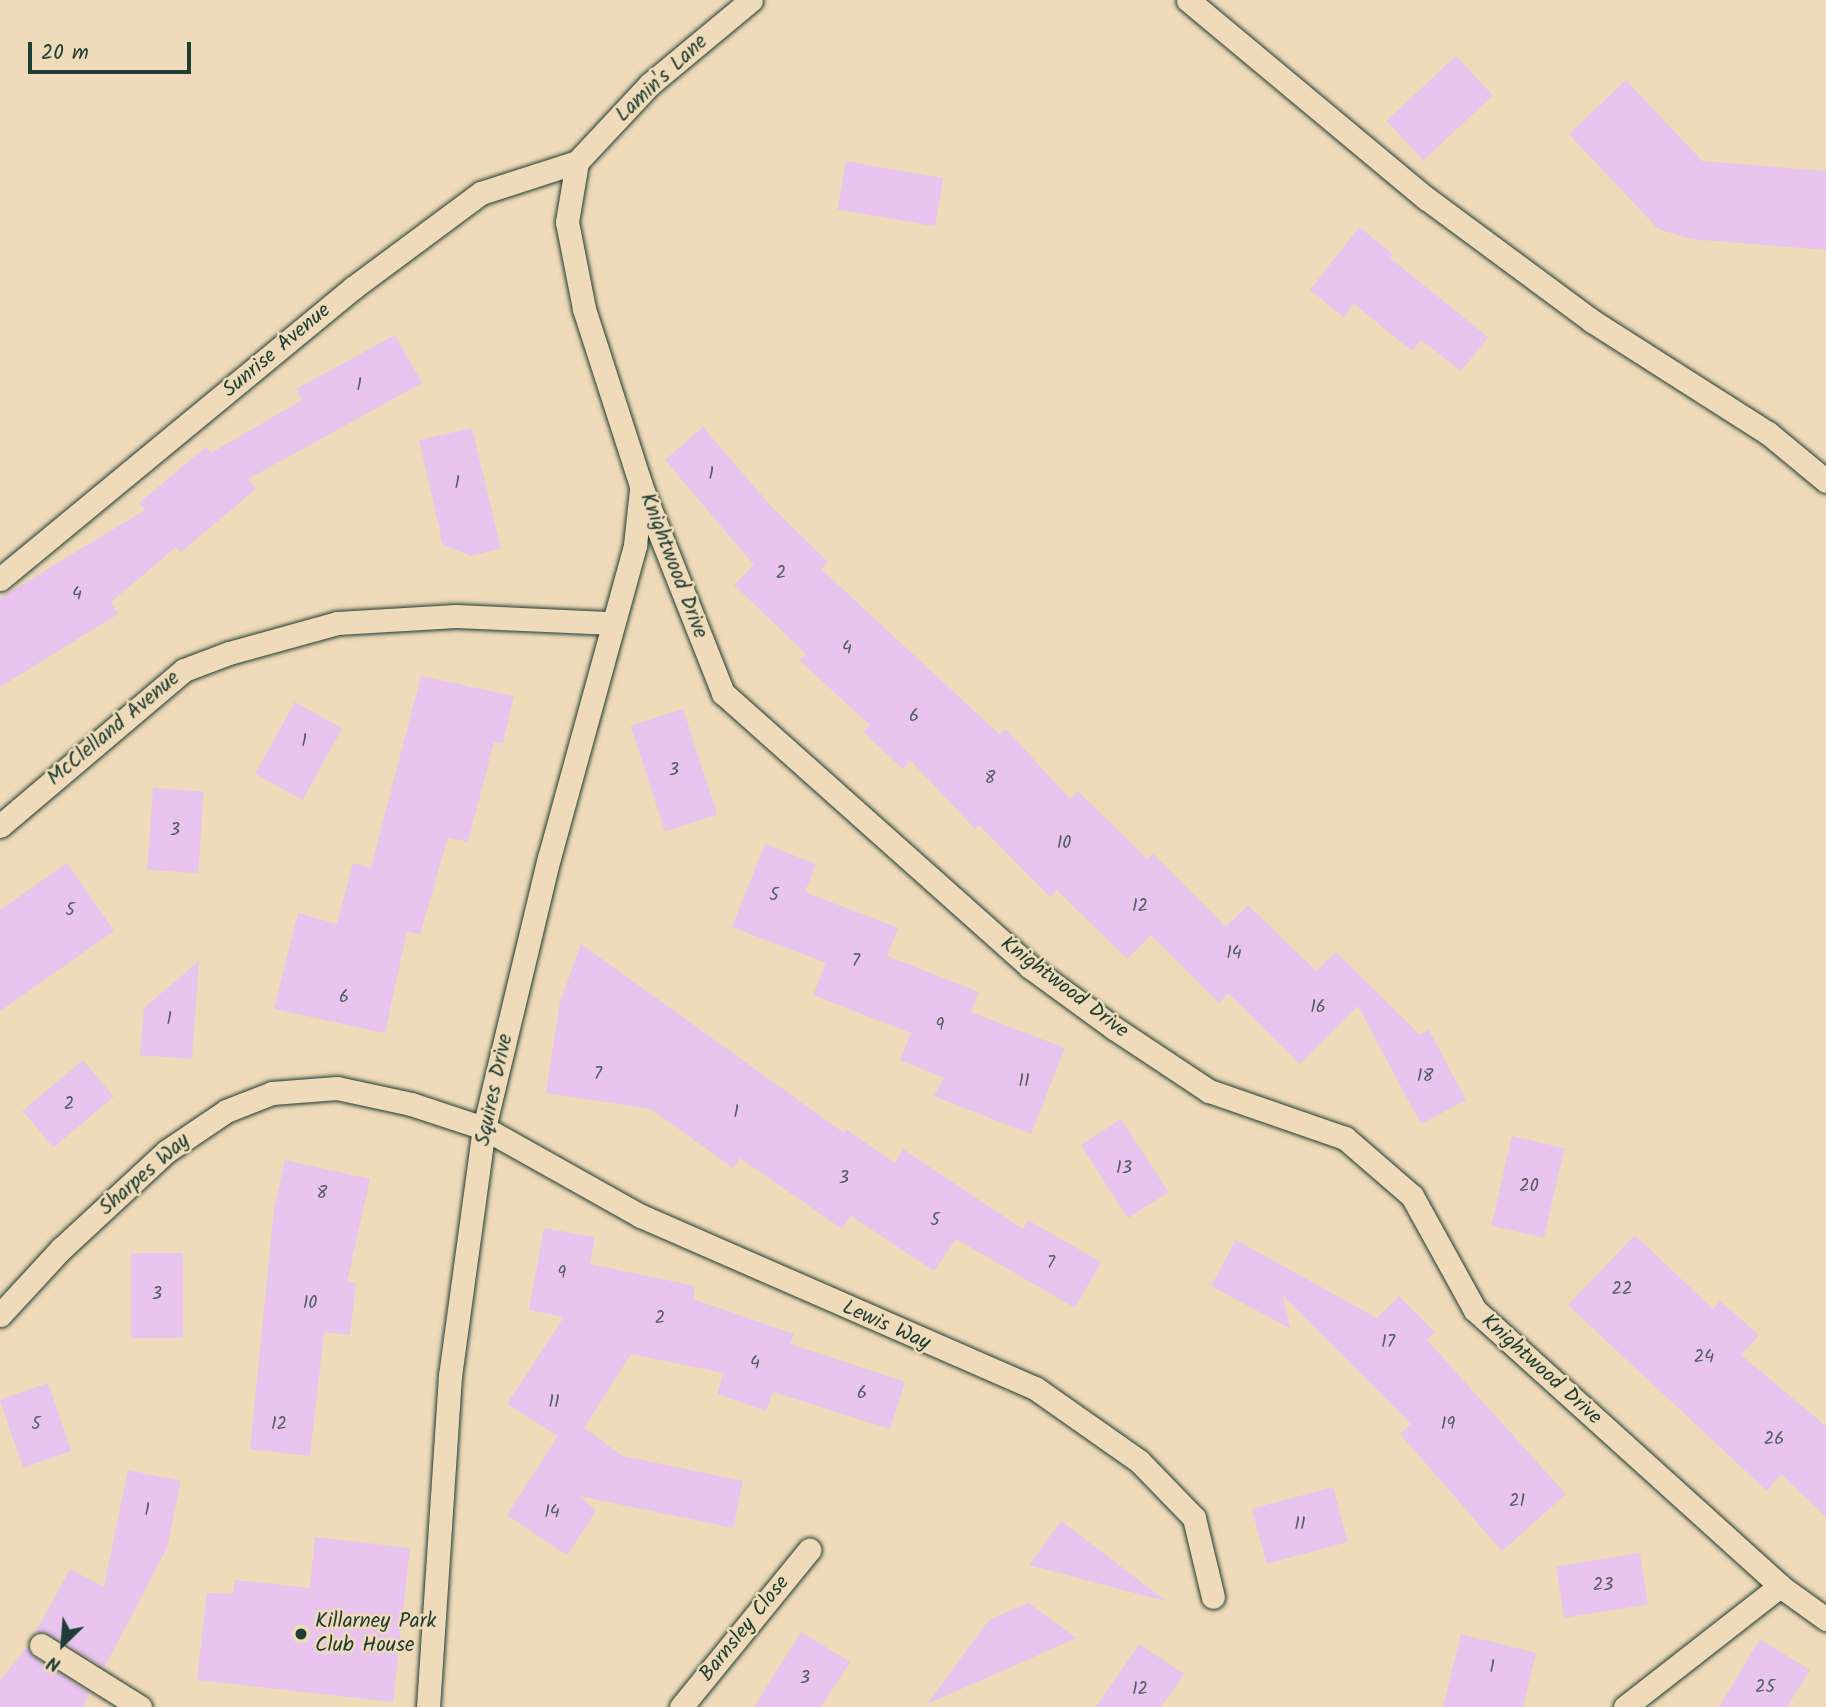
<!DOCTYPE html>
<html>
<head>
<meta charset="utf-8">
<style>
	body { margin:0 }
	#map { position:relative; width:1826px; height:1707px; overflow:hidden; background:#efdbb9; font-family:Kalam,sans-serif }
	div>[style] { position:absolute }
	.building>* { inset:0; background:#e8c4ef; transform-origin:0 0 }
	.roads { filter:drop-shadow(0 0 2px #1f3d34) drop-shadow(0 0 2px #1f3d34) }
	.lane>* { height:23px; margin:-11.5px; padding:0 11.5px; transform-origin:11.5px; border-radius:11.5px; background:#efdbb9 }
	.dots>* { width:19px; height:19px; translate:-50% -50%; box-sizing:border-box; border:4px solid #efdbb9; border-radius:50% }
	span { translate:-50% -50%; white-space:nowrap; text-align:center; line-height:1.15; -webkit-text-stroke:5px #efdbb9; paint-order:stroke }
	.number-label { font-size:18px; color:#515f63 }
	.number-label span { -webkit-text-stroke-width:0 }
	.street-label { font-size:21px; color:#1f3d34 }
	.poi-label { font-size:21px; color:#1f3d34 }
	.left { translate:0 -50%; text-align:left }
	.north { position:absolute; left:28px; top:1609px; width:70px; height:70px; -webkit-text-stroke:5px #efdbb9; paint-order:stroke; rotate:205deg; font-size:19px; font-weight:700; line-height:28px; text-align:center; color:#1f3d34 }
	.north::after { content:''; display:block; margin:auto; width:24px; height:32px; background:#1f3d34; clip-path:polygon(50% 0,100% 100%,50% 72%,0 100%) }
	.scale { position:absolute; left:28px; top:42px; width:163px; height:32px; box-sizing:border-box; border:4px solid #1f3d34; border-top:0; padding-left:9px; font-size:21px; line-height:24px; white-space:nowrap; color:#1f3d34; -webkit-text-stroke:5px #efdbb9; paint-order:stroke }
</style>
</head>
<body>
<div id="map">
	<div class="building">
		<div style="left:1456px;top:56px;width:54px;height:95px;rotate:47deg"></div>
		<div style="clip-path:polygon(1626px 80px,1702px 161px,1826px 171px,1826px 250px,1691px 239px,1658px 229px,1569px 134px)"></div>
		<div style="left:846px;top:161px;width:99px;height:49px;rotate:10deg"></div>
		<div style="clip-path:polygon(1359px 227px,1393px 254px,1390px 258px,1488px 337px,1461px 371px,1421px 340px,1412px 351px,1354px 304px,1344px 317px,1310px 290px)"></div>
		<div style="clip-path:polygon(395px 335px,422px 383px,248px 479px,256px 489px,181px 552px,176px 547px,111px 602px,118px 614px,0 687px,0 598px,145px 510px,139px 503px,206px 447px,211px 453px,302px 400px,296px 389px)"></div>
		<div style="clip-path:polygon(703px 427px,770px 505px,828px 562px,821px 569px,999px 734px,1006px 729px,1070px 799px,1078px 791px,1147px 859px,1153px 854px,1226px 927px,1248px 905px,1316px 971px,1336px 952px,1420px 1035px,1429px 1030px,1466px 1100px,1421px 1124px,1358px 1006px,1300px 1064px,1228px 993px,1219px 1003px,1151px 935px,1127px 959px,1057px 890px,1050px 897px,979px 825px,975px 829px,910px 760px,903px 769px,863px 732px,870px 725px,800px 661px,806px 654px,734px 585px,754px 565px,665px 460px)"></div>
		<div style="clip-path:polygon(472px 428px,501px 548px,471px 556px,443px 545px,419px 440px)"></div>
		<div style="clip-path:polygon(421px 676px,514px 696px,503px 744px,494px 742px,468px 842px,448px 837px,420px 935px,407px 931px,385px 1033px,274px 1009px,298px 913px,337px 924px,353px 863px,371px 868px)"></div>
		<div style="left:295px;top:702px;width:54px;height:82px;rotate:29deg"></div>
		<div style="left:683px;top:709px;width:111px;height:55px;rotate:72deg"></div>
		<div style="left:153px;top:788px;width:51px;height:82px;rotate:4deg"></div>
		<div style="clip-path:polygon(765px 844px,816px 864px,805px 892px,898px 928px,887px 956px,979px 992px,971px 1012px,1065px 1048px,1031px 1134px,934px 1096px,944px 1078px,900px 1060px,911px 1033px,813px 995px,826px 963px,732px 927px)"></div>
		<div style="clip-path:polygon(67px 863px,114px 931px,0 1011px,0 910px)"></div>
		<div style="clip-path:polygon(581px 944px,844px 1133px,846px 1129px,895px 1163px,903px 1149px,1023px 1229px,1028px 1220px,1101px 1262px,1075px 1308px,956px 1239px,934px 1271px,851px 1216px,842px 1229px,740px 1158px,733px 1168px,651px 1109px,546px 1093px,560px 1002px)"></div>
		<div style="clip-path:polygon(199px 961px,192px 1059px,140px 1055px,144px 1008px)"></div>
		<div style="left:83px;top:1060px;width:48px;height:79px;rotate:50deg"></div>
		<div style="left:1121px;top:1119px;width:87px;height:48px;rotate:57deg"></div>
		<div style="left:1512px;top:1136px;width:54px;height:92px;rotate:13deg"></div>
		<div style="clip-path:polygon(285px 1160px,370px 1179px,347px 1282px,356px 1283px,350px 1335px,324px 1332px,310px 1456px,250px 1449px,274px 1209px)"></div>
		<div style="clip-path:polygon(544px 1228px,595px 1237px,590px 1264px,695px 1286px,693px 1299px,794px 1334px,790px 1344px,905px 1382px,890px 1429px,773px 1392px,766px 1411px,717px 1394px,724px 1373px,631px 1354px,584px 1428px,623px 1456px,743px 1481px,733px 1528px,580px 1496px,596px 1511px,567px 1555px,507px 1515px,558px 1436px,507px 1404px,564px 1317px,529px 1310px)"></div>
		<div style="clip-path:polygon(1635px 1235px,1713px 1309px,1720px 1301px,1759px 1335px,1741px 1355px,1826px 1426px,1826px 1517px,1781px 1474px,1767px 1491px,1568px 1305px)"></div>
		<div style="clip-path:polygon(1236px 1240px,1377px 1318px,1399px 1296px,1435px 1332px,1427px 1340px,1566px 1494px,1502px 1551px,1400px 1434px,1411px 1424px,1282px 1295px,1291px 1329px,1211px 1286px)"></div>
		<div style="left:131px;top:1253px;width:52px;height:85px"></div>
		<div style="left:48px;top:1383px;width:72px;height:51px;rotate:71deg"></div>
		<div style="clip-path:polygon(128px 1470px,181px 1481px,167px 1548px,104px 1668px,48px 1633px,36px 1632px,70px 1569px,104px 1587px)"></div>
		<div style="left:1333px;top:1487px;width:57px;height:84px;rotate:75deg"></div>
		<div style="clip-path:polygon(1061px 1521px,1165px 1600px,1165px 1601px,1029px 1565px)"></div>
		<div style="clip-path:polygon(315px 1537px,410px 1548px,393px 1702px,197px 1680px,207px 1593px,233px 1594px,235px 1580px,310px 1588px)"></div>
		<div style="left:1640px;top:1553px;width:52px;height:85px;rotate:81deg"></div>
		<div style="clip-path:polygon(1028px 1603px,1077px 1638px,927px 1704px,989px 1620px)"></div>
		<div style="clip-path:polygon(801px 1632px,850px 1662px,821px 1707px,754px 1707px)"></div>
		<div style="clip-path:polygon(1461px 1634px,1536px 1653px,1523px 1707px,1443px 1707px)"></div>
		<div style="clip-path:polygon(1760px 1639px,1810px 1670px,1787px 1707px,1719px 1707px)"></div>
		<div style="clip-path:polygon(1139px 1644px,1184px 1674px,1161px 1707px,1096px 1707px)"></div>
		<div style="clip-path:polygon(27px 1647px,34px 1657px,90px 1693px,83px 1707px,0 1707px,0 1681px)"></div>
	</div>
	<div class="roads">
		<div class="lane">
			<div style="left:1188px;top:0;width:310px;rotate:39.8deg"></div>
			<div style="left:1426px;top:198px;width:207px;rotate:36.5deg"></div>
			<div style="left:1592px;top:321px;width:209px;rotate:32.5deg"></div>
			<div style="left:1768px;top:433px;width:75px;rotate:39.6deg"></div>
			<div style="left:577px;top:162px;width:61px;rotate:99.5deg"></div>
			<div style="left:567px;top:222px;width:89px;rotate:78.9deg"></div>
			<div style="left:584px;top:309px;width:186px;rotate:72.1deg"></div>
			<div style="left:641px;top:486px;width:223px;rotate:68.4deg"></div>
			<div style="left:723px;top:693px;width:411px;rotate:41.7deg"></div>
			<div style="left:1030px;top:967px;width:104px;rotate:36deg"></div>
			<div style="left:1114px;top:1028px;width:114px;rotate:33.6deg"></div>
			<div style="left:1209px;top:1091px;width:144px;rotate:19.1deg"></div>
			<div style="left:1345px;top:1138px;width:89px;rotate:40.9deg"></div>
			<div style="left:1412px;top:1196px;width:130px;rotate:61.1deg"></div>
			<div style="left:1475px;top:1310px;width:411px;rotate:42.1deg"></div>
			<div style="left:1780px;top:1586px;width:57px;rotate:35.7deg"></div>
			<div style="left:577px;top:162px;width:107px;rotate:-46.9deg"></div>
			<div style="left:650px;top:84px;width:131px;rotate:-39.7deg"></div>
			<div style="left:0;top:579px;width:457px;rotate:-39.5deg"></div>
			<div style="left:353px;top:288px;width:159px;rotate:-36.6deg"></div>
			<div style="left:481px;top:193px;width:101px;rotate:-17.9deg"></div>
			<div style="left:0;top:826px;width:241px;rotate:-40.3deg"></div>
			<div style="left:184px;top:670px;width:48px;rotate:-20.7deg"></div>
			<div style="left:229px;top:653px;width:112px;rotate:-15.5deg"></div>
			<div style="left:337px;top:623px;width:119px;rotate:-3.4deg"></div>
			<div style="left:456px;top:616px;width:157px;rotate:2.6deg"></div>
			<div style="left:0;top:1315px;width:90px;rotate:-47.3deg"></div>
			<div style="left:61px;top:1249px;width:144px;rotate:-42.8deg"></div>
			<div style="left:167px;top:1151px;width:71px;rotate:-34.1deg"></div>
			<div style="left:226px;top:1111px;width:49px;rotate:-21.4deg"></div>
			<div style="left:272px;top:1093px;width:65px;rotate:-4.4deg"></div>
			<div style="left:337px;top:1088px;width:76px;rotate:12.2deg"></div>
			<div style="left:411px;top:1104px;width:77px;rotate:18.2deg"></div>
			<div style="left:484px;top:1128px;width:180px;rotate:29.3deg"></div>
			<div style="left:641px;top:1216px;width:430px;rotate:23.6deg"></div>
			<div style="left:1035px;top:1388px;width:127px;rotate:35.1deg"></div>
			<div style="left:1139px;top:1461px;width:79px;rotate:46deg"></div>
			<div style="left:1194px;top:1518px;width:81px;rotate:76.5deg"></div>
			<div style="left:41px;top:1645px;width:117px;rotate:32.1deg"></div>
			<div style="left:428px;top:1707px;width:332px;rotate:-86.2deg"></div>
			<div style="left:450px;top:1376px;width:250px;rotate:-82.2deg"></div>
			<div style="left:484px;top:1128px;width:278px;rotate:-76.5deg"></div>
			<div style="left:549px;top:858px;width:325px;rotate:-74.6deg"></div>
			<div style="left:635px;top:545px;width:55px;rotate:-83.8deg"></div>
			<div style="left:681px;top:1707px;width:203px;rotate:-50.8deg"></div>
			<div style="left:1625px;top:1707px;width:197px;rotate:-38deg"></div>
		</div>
	</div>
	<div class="dots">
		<div style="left:301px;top:1634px;background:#1f3d34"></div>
	</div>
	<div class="number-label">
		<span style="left:359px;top:386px">1</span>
		<span style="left:711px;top:475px">1</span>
		<span style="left:457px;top:484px">1</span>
		<span style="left:781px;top:574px">2</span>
		<span style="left:77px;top:595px">4</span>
		<span style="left:847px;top:649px">4</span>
		<span style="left:914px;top:717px">6</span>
		<span style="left:304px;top:742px">1</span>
		<span style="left:674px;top:771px">3</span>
		<span style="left:990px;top:779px">8</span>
		<span style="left:175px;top:831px">3</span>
		<span style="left:1064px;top:844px">10</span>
		<span style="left:774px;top:896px">5</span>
		<span style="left:1140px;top:907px">12</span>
		<span style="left:70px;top:911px">5</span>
		<span style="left:1234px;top:954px">14</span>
		<span style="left:856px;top:962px">7</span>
		<span style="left:344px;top:998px">6</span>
		<span style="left:1318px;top:1008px">16</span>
		<span style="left:169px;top:1020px">1</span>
		<span style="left:940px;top:1026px">9</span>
		<span style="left:598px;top:1075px">7</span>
		<span style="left:1425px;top:1077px">18</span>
		<span style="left:1024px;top:1082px">11</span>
		<span style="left:69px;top:1105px">2</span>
		<span style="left:736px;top:1113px">1</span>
		<span style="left:1124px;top:1169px">13</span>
		<span style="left:844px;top:1179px">3</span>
		<span style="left:1529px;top:1187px">20</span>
		<span style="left:322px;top:1194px">8</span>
		<span style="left:935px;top:1221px">5</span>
		<span style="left:1051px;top:1264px">7</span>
		<span style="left:562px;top:1274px">9</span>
		<span style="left:1622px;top:1290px">22</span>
		<span style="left:157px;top:1295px">3</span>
		<span style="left:310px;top:1304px">10</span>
		<span style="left:660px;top:1319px">2</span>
		<span style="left:1388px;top:1343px">17</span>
		<span style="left:1704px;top:1358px">24</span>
		<span style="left:755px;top:1364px">4</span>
		<span style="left:862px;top:1394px">6</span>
		<span style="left:554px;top:1403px">11</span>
		<span style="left:36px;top:1425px">5</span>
		<span style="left:279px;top:1425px">12</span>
		<span style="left:1448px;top:1425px">19</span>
		<span style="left:1774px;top:1440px">26</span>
		<span style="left:1517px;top:1502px">21</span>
		<span style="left:147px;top:1511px">1</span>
		<span style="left:552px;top:1513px">14</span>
		<span style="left:1300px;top:1525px">11</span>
		<span style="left:1603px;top:1586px">23</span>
		<span style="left:1492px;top:1668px">1</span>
		<span style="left:805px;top:1679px">3</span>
		<span style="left:1765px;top:1688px">25</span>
		<span style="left:1140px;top:1690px">12</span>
	</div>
	<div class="street-label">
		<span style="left:662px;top:79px;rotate:-43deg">Lamin's Lane</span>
		<span style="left:277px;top:351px;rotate:-40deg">Sunrise Avenue</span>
		<span style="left:673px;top:566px;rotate:69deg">Knightwood Drive</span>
		<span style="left:114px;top:729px;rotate:-40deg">McClelland Avenue</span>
		<span style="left:1064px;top:988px;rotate:37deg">Knightwood Drive</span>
		<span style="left:495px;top:1090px;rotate:-78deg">Squires Drive</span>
		<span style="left:145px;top:1175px;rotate:-41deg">Sharpes Way</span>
		<span style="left:886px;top:1326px;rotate:24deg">Lewis Way</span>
		<span style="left:1541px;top:1370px;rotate:42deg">Knightwood Drive</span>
		<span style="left:745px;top:1629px;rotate:-51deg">Barnsley Close</span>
	</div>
	<div class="poi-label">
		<span class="left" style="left:315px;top:1634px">Killarney Park<br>Club House</span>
	</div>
	<div class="north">N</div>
	<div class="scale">20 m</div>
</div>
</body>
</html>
